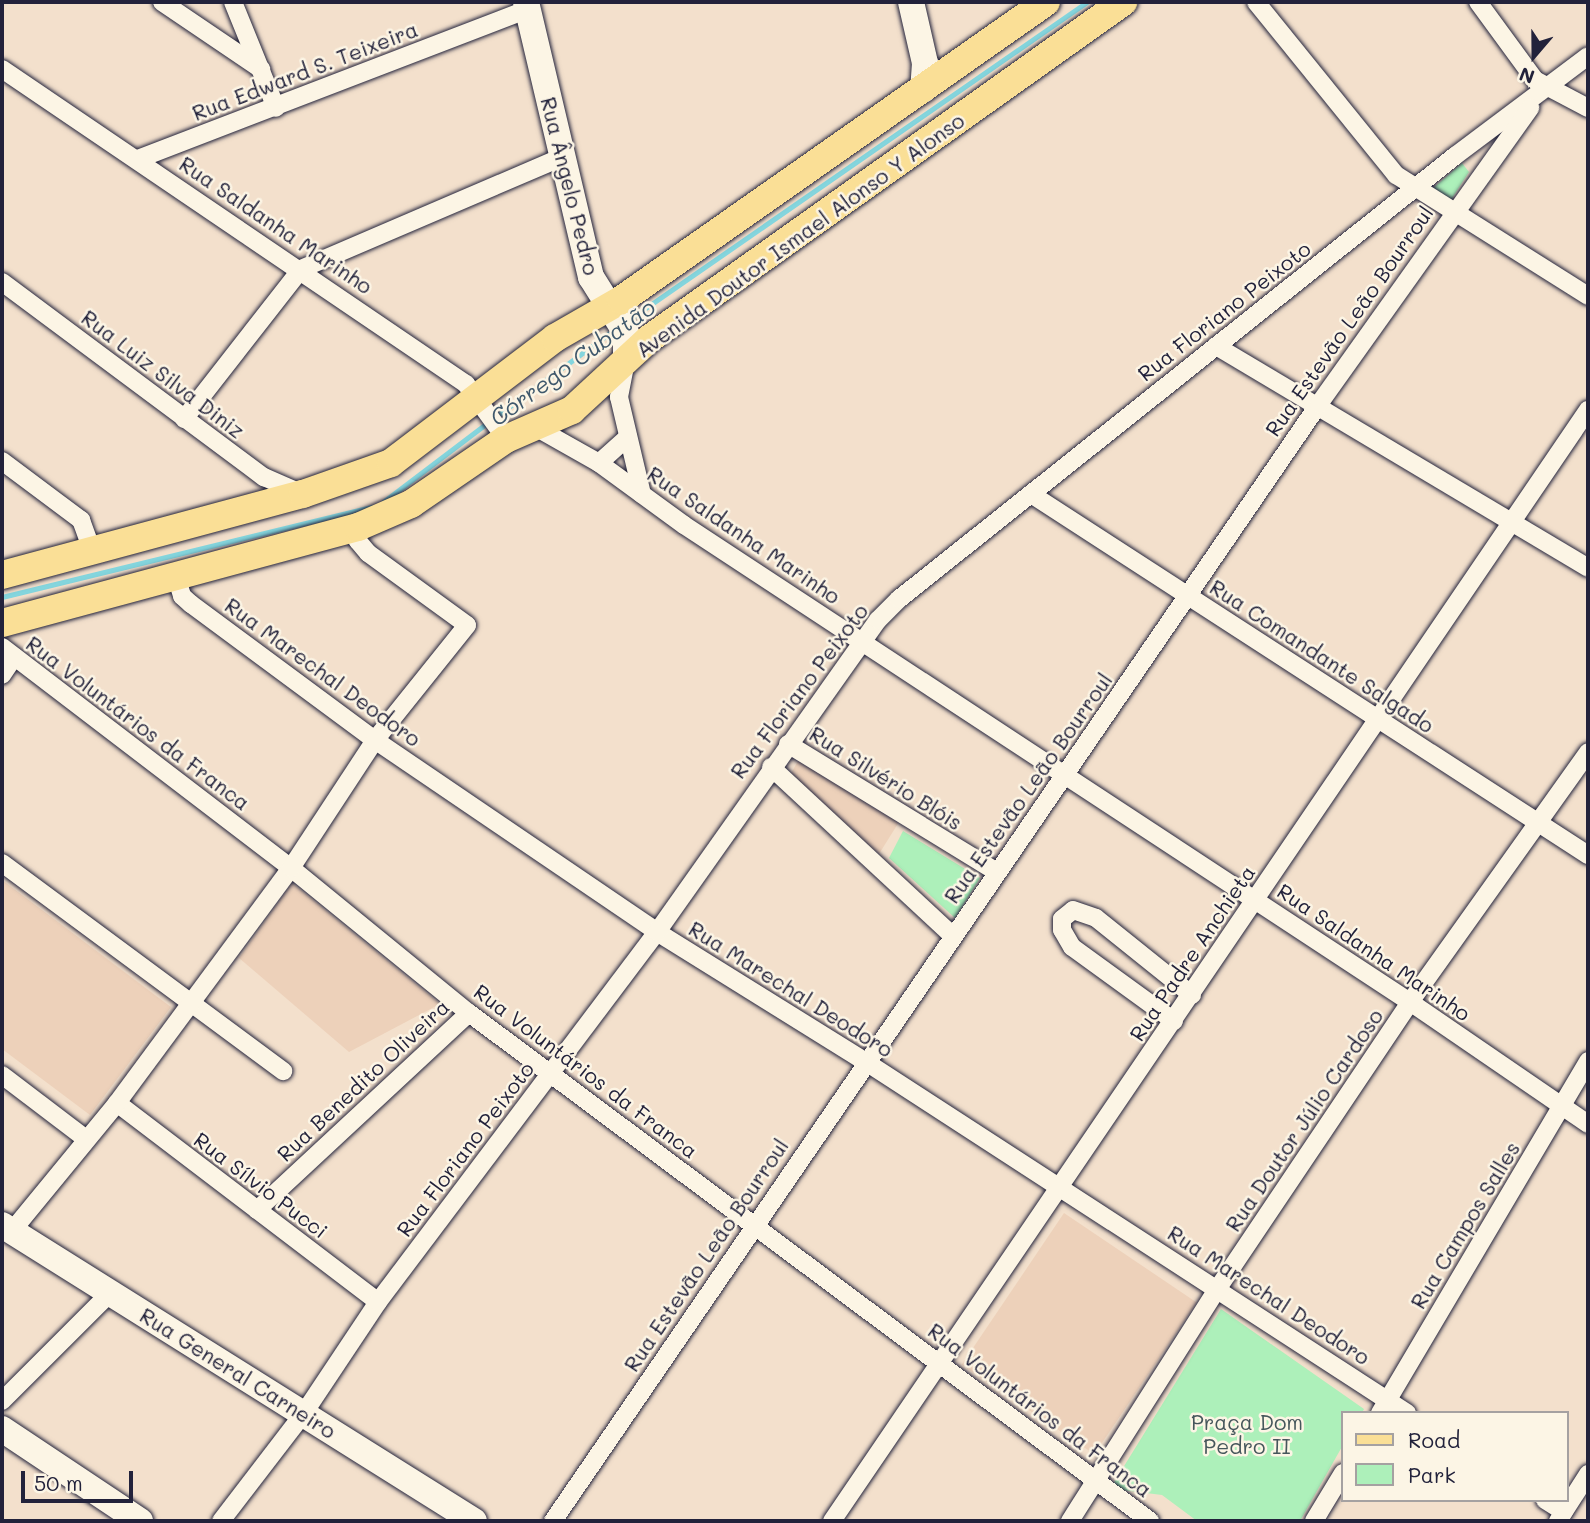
<!DOCTYPE html>
<html>
<head>
<meta charset="utf-8">
<style>
	body { margin:0 }
	#map { position:relative; width:1590px; height:1523px; overflow:hidden; background:#f3e0cc; font-family:Mali,sans-serif }
	div>[style] { position:absolute }
	.built>* { inset:0; background:#edd1ba; transform-origin:0 0 }
	.green>* { inset:0; background:#adf0ba }
	.stream>* { height:4.5px; margin:-2.25px; padding:0 2.25px; transform-origin:2.25px; border-radius:2.25px; background:#84d5dd }
	.roads { filter:drop-shadow(0 0 2px #22223b) drop-shadow(0 0 2px #22223b) }
	.street>* { height:18px; margin:-9px; padding:0 9px; transform-origin:9px; border-radius:9px; background:#fcf5e5 }
	.secondary>* { height:26px; margin:-13px; padding:0 13px; transform-origin:13px; border-radius:13px; background:#fcf5e5 }
	.primary>* { height:28px; margin:-14px; padding:0 14px; transform-origin:14px; border-radius:14px; background:#fadf96 }
	span { translate:-50% -50%; white-space:nowrap; text-align:center; line-height:1.15; -webkit-text-stroke:5px #fcf5e5; paint-order:stroke }
	.street-label { font-size:21px; color:#22223b }
	.park-label { font-size:21px; color:#45565b }
	.water-label { font-size:23px; color:#3f586c; font-style:italic }
	.frame { position:absolute; inset:0; border:4px solid #22223b; pointer-events:none }
	.legend { position:absolute; left:1341px; top:1411px; width:228px; height:91px; box-sizing:border-box; background:#fcf5e5; border:2px solid #a5a1a1; margin:0; padding:9px 12px; list-style:none; font-size:21px; color:#22223b }
	.legend li { display:flex; align-items:center; gap:14px; height:35px }
	.legend b { width:35px; border:2px solid #a5a1a1 }
	.north { position:absolute; left:1499px; top:21px; width:70px; height:70px; -webkit-text-stroke:5px #fcf5e5; paint-order:stroke; rotate:200deg; font-size:19px; font-weight:700; line-height:28px; text-align:center; color:#22223b }
	.north::after { content:''; display:block; margin:auto; width:24px; height:32px; background:#22223b; clip-path:polygon(50% 0,100% 100%,50% 72%,0 100%) }
	.scale { position:absolute; left:21px; top:1471px; width:112px; height:32px; box-sizing:border-box; border:4px solid #22223b; border-top:0; padding-left:9px; font-size:21px; line-height:24px; white-space:nowrap; color:#22223b; -webkit-text-stroke:5px #fcf5e5; paint-order:stroke }
</style>
</head>
<body>
<div id="map">
	<div class="built">
		<div style="clip-path:polygon(798px 761px,899px 822px,879px 854px,789px 777px)"></div>
		<div style="clip-path:polygon(2px 880px,171px 1007px,90px 1115px,2px 1049px)"></div>
		<div style="clip-path:polygon(292px 883px,440px 1004px,349px 1052px,239px 958px)"></div>
		<div style="left:1064px;top:1213px;width:160px;height:183px;rotate:34deg"></div>
	</div>
	<div class="green">
		<div style="clip-path:polygon(1462px 163px,1469px 172px,1451px 200px,1432px 189px)"></div>
		<div style="clip-path:polygon(903px 831px,980px 878px,955px 918px,889px 858px)"></div>
		<div style="clip-path:polygon(1221px 1309px,1364px 1409px,1362px 1413px,1343px 1413px,1343px 1445px,1300px 1521px,1197px 1521px,1162px 1495px,1122px 1490px,1113px 1484px)"></div>
	</div>
	<div class="stream">
		<div style="left:627px;top:321px;width:560px;rotate:-34.74deg"></div>
		<div style="left:494px;top:418px;width:149px;rotate:-36.3deg"></div>
		<div style="left:383px;top:502px;width:131px;rotate:-37.2deg"></div>
		<div style="left:2px;top:597px;width:380px;rotate:-13.7deg"></div>
	</div>
	<div class="roads">
		<div class="street">
			<div style="left:162px;top:2px;width:120px;rotate:34.1deg"></div>
			<div style="left:233px;top:2px;width:114px;rotate:67.9deg"></div>
			<div style="left:1256px;top:2px;width:223px;rotate:51deg"></div>
			<div style="left:1396px;top:175px;width:227px;rotate:32.2deg"></div>
			<div style="left:1478px;top:2px;width:97px;rotate:53.8deg"></div>
			<div style="left:1535px;top:80px;width:60px;rotate:27.8deg"></div>
			<div style="left:2px;top:69px;width:561px;rotate:34.17deg"></div>
			<div style="left:466px;top:384px;width:68px;rotate:54deg"></div>
			<div style="left:138px;top:159px;width:418px;rotate:-21deg"></div>
			<div style="left:2px;top:282px;width:327px;rotate:36.7deg"></div>
			<div style="left:264px;top:477px;width:43px;rotate:23.6deg"></div>
			<div style="left:1216px;top:346px;width:433px;rotate:30.8deg"></div>
			<div style="left:626px;top:361px;width:37px;rotate:101deg"></div>
			<div style="left:619px;top:397px;width:100px;rotate:76.7deg"></div>
			<div style="left:184px;top:419px;width:190px;rotate:-52deg"></div>
			<div style="left:301px;top:269px;width:284px;rotate:-23.2deg"></div>
			<div style="left:537px;top:428px;width:71px;rotate:29.4deg"></div>
			<div style="left:599px;top:463px;width:105px;rotate:36.1deg"></div>
			<div style="left:684px;top:525px;width:869px;rotate:33.31deg"></div>
			<div style="left:1410px;top:1002px;width:216px;rotate:34.4deg"></div>
			<div style="left:2px;top:461px;width:99px;rotate:36.8deg"></div>
			<div style="left:81px;top:520px;width:33px;rotate:70deg"></div>
			<div style="left:599px;top:463px;width:39px;rotate:-42deg"></div>
			<div style="left:1031px;top:494px;width:664px;rotate:32.95deg"></div>
			<div style="left:176px;top:576px;width:21px;rotate:73deg"></div>
			<div style="left:182px;top:596px;width:12px;rotate:42deg"></div>
			<div style="left:191px;top:604px;width:229px;rotate:36.5deg"></div>
			<div style="left:375px;top:740px;width:341px;rotate:34.2deg"></div>
			<div style="left:657px;top:932px;width:246px;rotate:31.9deg"></div>
			<div style="left:866px;top:1062px;width:645px;rotate:32.98deg"></div>
			<div style="left:2px;top:647px;width:364px;rotate:37.4deg"></div>
			<div style="left:291px;top:868px;width:230px;rotate:39.2deg"></div>
			<div style="left:469px;top:1013px;width:850px;rotate:36.72deg"></div>
			<div style="left:2px;top:675px;width:22px;rotate:-56deg"></div>
			<div style="left:788px;top:744px;width:245px;rotate:31.5deg"></div>
			<div style="left:771px;top:767px;width:248px;rotate:42.9deg"></div>
			<div style="left:2px;top:863px;width:350px;rotate:36.5deg"></div>
			<div style="left:1174px;top:1021px;width:126px;rotate:-144deg"></div>
			<div style="left:1072px;top:947px;width:20px;rotate:-120deg"></div>
			<div style="left:1062px;top:930px;width:11px;rotate:-90deg"></div>
			<div style="left:1062px;top:919px;width:14px;rotate:-39deg"></div>
			<div style="left:1073px;top:910px;width:24px;rotate:19deg"></div>
			<div style="left:1096px;top:918px;width:123px;rotate:38.7deg"></div>
			<div style="left:2px;top:1075px;width:106px;rotate:37.3deg"></div>
			<div style="left:117px;top:1103px;width:328px;rotate:37.3deg"></div>
			<div style="left:257px;top:1210px;width:289px;rotate:-42.9deg"></div>
			<div style="left:12px;top:1231px;width:166px;rotate:-50.6deg"></div>
			<div style="left:117px;top:1103px;width:292px;rotate:-53.5deg"></div>
			<div style="left:291px;top:868px;width:153px;rotate:-56.7deg"></div>
			<div style="left:375px;top:740px;width:147px;rotate:-51.3deg"></div>
			<div style="left:467px;top:625px;width:122px;rotate:-144deg"></div>
			<div style="left:368px;top:553px;width:16px;rotate:-130deg"></div>
			<div style="left:358px;top:541px;width:14px;rotate:-90deg"></div>
			<div style="left:2px;top:1401px;width:153px;rotate:-45deg"></div>
			<div style="left:1380px;top:1413px;width:409px;rotate:-59.4deg"></div>
			<div style="left:1545px;top:1500px;width:22px;rotate:32deg"></div>
			<div style="left:221px;top:1521px;width:136px;rotate:-52.5deg"></div>
			<div style="left:304px;top:1413px;width:133px;rotate:-56.3deg"></div>
			<div style="left:378px;top:1302px;width:463px;rotate:-53deg"></div>
			<div style="left:657px;top:932px;width:382px;rotate:-54.7deg"></div>
			<div style="left:878px;top:620px;width:30px;rotate:-45deg"></div>
			<div style="left:899px;top:599px;width:711px;rotate:-38.55deg"></div>
			<div style="left:1455px;top:156px;width:166px;rotate:-36.9deg"></div>
			<div style="left:553px;top:1521px;width:1354px;rotate:-55.56deg"></div>
			<div style="left:1319px;top:404px;width:364px;rotate:-54.5deg"></div>
			<div style="left:832px;top:1521px;width:1344px;rotate:-55.77deg"></div>
			<div style="left:1070px;top:1521px;width:276px;rotate:-57.6deg"></div>
			<div style="left:1218px;top:1288px;width:344px;rotate:-56.1deg"></div>
			<div style="left:1410px;top:1002px;width:307px;rotate:-54.5deg"></div>
			<div style="left:1314px;top:1521px;width:56px;rotate:-58.9deg"></div>
			<div style="left:1558px;top:1521px;width:56px;rotate:-57.4deg"></div>
		</div>
		<div class="secondary">
			<div style="left:526px;top:2px;width:283px;rotate:76.7deg"></div>
			<div style="left:591px;top:277px;width:66px;rotate:58deg"></div>
			<div style="left:626px;top:333px;width:28px;rotate:90deg"></div>
			<div style="left:911px;top:2px;width:63px;rotate:77.1deg"></div>
			<div style="left:925px;top:63px;width:27px;rotate:94deg"></div>
			<div style="left:2px;top:1225px;width:557px;rotate:32.09deg"></div>
			<div style="left:2px;top:1429px;width:166px;rotate:33.7deg"></div>
		</div>
		<div class="primary">
			<div style="left:2px;top:575px;width:312px;rotate:-15.1deg"></div>
			<div style="left:303px;top:494px;width:93px;rotate:-19.4deg"></div>
			<div style="left:391px;top:463px;width:206px;rotate:-37.3deg"></div>
			<div style="left:555px;top:338px;width:76px;rotate:-29.9deg"></div>
			<div style="left:621px;top:300px;width:519px;rotate:-35.04deg"></div>
			<div style="left:2px;top:623px;width:369px;rotate:-15.1deg"></div>
			<div style="left:358px;top:527px;width:58px;rotate:-23.5deg"></div>
			<div style="left:411px;top:504px;width:115px;rotate:-34.4deg"></div>
			<div style="left:506px;top:439px;width:72px;rotate:-23.7deg"></div>
			<div style="left:572px;top:410px;width:105px;rotate:-42.7deg"></div>
			<div style="left:649px;top:339px;width:582px;rotate:-35.41deg"></div>
		</div>
	</div>
	<div class="street-label">
		<span style="left:305px;top:71px;rotate:-21deg">Rua Edward S. Teixeira</span>
		<span style="left:570px;top:186px;rotate:76deg">Rua Ângelo Pedro</span>
		<span style="left:276px;top:225px;rotate:34deg">Rua Saldanha Marinho</span>
		<span style="left:800px;top:235px;rotate:-36deg">Avenida Doutor Ismael Alonso Y Alonso</span>
		<span style="left:1224px;top:311px;rotate:-38deg">Rua Floriano Peixoto</span>
		<span style="left:1349px;top:321px;rotate:-55deg">Rua Estevão Leão Bourroul</span>
		<span style="left:163px;top:374px;rotate:37deg">Rua Luiz Silva Diniz</span>
		<span style="left:744px;top:535px;rotate:34deg">Rua Saldanha Marinho</span>
		<span style="left:1322px;top:656px;rotate:33deg">Rua Comandante Salgado</span>
		<span style="left:323px;top:672px;rotate:36deg">Rua Marechal Deodoro</span>
		<span style="left:799px;top:691px;rotate:-53deg">Rua Floriano Peixoto</span>
		<span style="left:138px;top:723px;rotate:37deg">Rua Voluntários da Franca</span>
		<span style="left:886px;top:778px;rotate:32deg">Rua Silvério Blóis</span>
		<span style="left:1028px;top:788px;rotate:-55deg">Rua Estevão Leão Bourroul</span>
		<span style="left:1374px;top:952px;rotate:34deg">Rua Saldanha Marinho</span>
		<span style="left:1192px;top:953px;rotate:-56deg">Rua Padre Anchieta</span>
		<span style="left:791px;top:989px;rotate:32deg">Rua Marechal Deodoro</span>
		<span style="left:586px;top:1071px;rotate:37deg">Rua Voluntários da Franca</span>
		<span style="left:363px;top:1080px;rotate:-43deg">Rua Benedito Oliveira</span>
		<span style="left:1304px;top:1120px;rotate:-56deg">Rua Doutor Júlio Cardoso</span>
		<span style="left:465px;top:1149px;rotate:-53deg">Rua Floriano Peixoto</span>
		<span style="left:261px;top:1185px;rotate:37deg">Rua Sílvio Pucci</span>
		<span style="left:1465px;top:1225px;rotate:-59deg">Rua Campos Salles</span>
		<span style="left:706px;top:1255px;rotate:-56deg">Rua Estevão Leão Bourroul</span>
		<span style="left:1269px;top:1295px;rotate:33deg">Rua Marechal Deodoro</span>
		<span style="left:238px;top:1373px;rotate:32deg">Rua General Carneiro</span>
		<span style="left:1040px;top:1410px;rotate:37deg">Rua Voluntários da Franca</span>
	</div>
	<div class="park-label">
		<span style="left:1247px;top:1434px">Praça Dom<br>Pedro II</span>
	</div>
	<div class="water-label">
		<span style="left:572px;top:362px;rotate:-36deg">Córrego Cubatão</span>
	</div>
	<div class="frame"></div>
	<ul class="legend">
	<li><b style="height:9px;background:#fadf96"></b>Road</li>
	<li><b style="height:19px;background:#adf0ba"></b>Park</li>
	</ul>
	<div class="north">N</div>
	<div class="scale">50 m</div>
</div>
</body>
</html>
